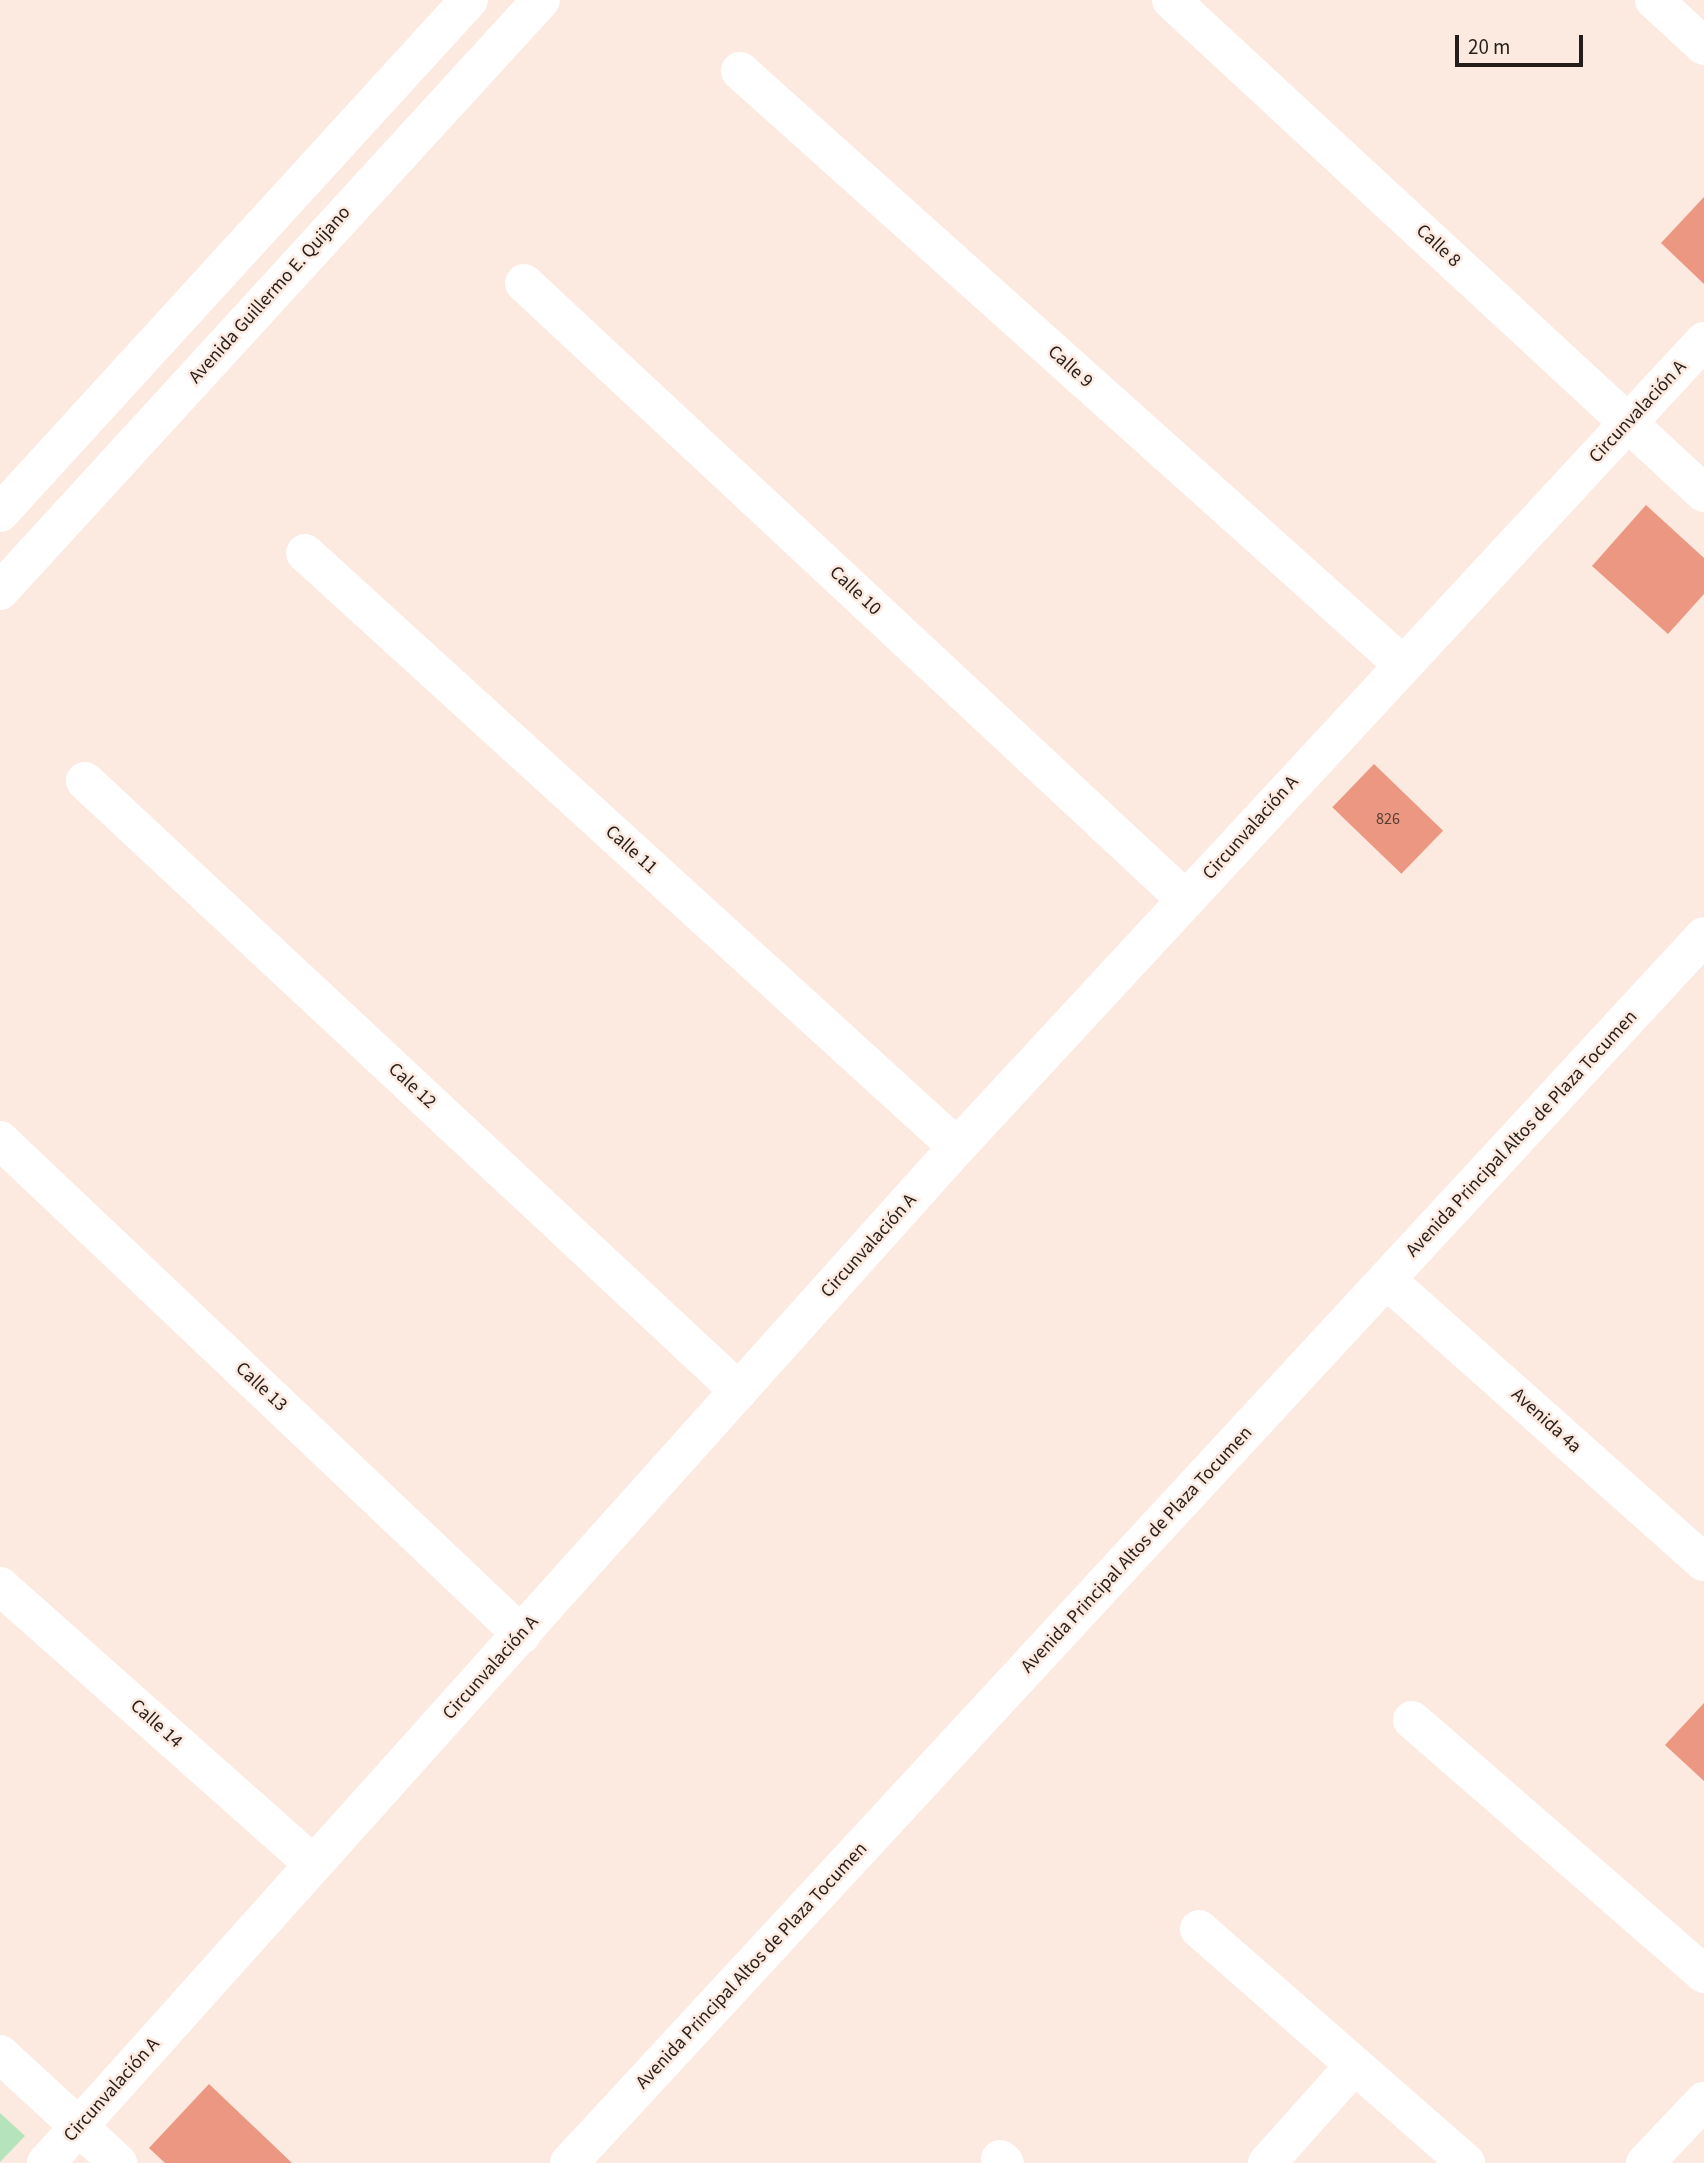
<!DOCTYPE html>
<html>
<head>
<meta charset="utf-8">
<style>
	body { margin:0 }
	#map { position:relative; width:1704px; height:2163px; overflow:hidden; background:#fce9df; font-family:"Source Sans 3",sans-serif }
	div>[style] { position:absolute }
	.green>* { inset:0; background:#b5e3bb }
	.building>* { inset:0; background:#eb9782; transform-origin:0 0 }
	.street>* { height:38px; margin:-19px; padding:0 19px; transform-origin:19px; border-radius:19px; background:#fff }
	.secondary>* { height:38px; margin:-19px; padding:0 19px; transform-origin:19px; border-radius:19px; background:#fff }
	span { translate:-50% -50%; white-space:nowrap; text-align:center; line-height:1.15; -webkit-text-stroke:5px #fce9df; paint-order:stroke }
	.number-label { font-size:16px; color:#563c33 }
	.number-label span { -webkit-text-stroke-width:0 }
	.street-label { font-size:19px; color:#241d19 }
	.scale { position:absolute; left:1455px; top:35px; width:128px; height:32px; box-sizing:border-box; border:4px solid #241d19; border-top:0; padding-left:9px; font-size:21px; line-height:24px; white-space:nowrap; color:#241d19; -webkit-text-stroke:5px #fce9df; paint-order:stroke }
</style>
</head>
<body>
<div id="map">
	<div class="green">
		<div style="clip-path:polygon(0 2113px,25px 2136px,0 2162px)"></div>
	</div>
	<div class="building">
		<div style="clip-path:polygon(1704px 197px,1704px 284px,1661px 243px)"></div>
		<div style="clip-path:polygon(1646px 505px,1704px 558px,1704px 594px,1668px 634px,1592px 566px)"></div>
		<div style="left:1374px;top:764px;width:96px;height:60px;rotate:44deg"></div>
		<div style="clip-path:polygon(1704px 1703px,1704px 1781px,1665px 1745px)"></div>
		<div style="clip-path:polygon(209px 2084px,292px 2163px,165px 2163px,149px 2148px)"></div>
	</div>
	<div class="street">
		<div style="left:1171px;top:0;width:726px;rotate:42.77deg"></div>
		<div style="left:1654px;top:0;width:68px;rotate:42.6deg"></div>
		<div style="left:740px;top:71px;width:887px;rotate:41.85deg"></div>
		<div style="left:524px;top:283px;width:905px;rotate:42.98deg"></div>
		<div style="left:305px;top:553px;width:882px;rotate:42.33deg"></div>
		<div style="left:85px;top:781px;width:894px;rotate:43.01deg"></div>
		<div style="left:0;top:1140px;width:719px;rotate:43.48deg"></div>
		<div style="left:1387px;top:1280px;width:424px;rotate:41.7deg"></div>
		<div style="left:0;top:1586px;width:417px;rotate:41.6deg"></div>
		<div style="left:1412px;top:1720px;width:387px;rotate:41deg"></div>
		<div style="left:1199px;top:1929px;width:355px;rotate:41.2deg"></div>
		<div style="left:0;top:2054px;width:161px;rotate:42.7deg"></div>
		<div style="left:1000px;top:2159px;width:6px;rotate:39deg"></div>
		<div style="left:46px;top:2163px;width:1365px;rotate:-48.12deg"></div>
		<div style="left:957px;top:1147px;width:1099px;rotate:-47.18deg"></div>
		<div style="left:569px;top:2163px;width:1671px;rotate:-47.23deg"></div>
		<div style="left:1267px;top:2163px;width:127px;rotate:-48.2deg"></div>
		<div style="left:1645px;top:2163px;width:86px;rotate:-46.4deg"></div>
	</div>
	<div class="secondary">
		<div style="left:0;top:513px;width:695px;rotate:-47.57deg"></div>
		<div style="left:0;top:591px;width:801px;rotate:-47.53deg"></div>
	</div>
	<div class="number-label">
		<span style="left:1388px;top:819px">826</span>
	</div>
	<div class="street-label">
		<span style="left:1438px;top:246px;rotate:43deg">Calle 8</span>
		<span style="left:270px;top:295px;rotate:-48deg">Avenida Guillermo E. Quijano</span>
		<span style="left:1070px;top:367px;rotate:42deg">Calle 9</span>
		<span style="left:1638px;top:412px;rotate:-47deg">Circunvalación A</span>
		<span style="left:855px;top:591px;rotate:43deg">Calle 10</span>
		<span style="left:1251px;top:828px;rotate:-48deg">Circunvalación A</span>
		<span style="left:631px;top:850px;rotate:42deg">Calle 11</span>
		<span style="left:412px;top:1086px;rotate:43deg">Cale 12</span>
		<span style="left:1522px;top:1134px;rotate:-47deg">Avenida Principal Altos de Plaza Tocumen</span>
		<span style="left:869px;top:1246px;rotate:-48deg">Circunvalación A</span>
		<span style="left:261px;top:1387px;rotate:43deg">Calle 13</span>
		<span style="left:1546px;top:1421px;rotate:42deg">Avenida 4a</span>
		<span style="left:1137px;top:1550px;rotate:-47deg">Avenida Principal Altos de Plaza Tocumen</span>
		<span style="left:491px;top:1668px;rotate:-48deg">Circunvalación A</span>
		<span style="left:156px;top:1724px;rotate:42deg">Calle 14</span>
		<span style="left:752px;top:1966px;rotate:-47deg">Avenida Principal Altos de Plaza Tocumen</span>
		<span style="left:112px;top:2090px;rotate:-48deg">Circunvalación A</span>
	</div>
	<div class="scale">20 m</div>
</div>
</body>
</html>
